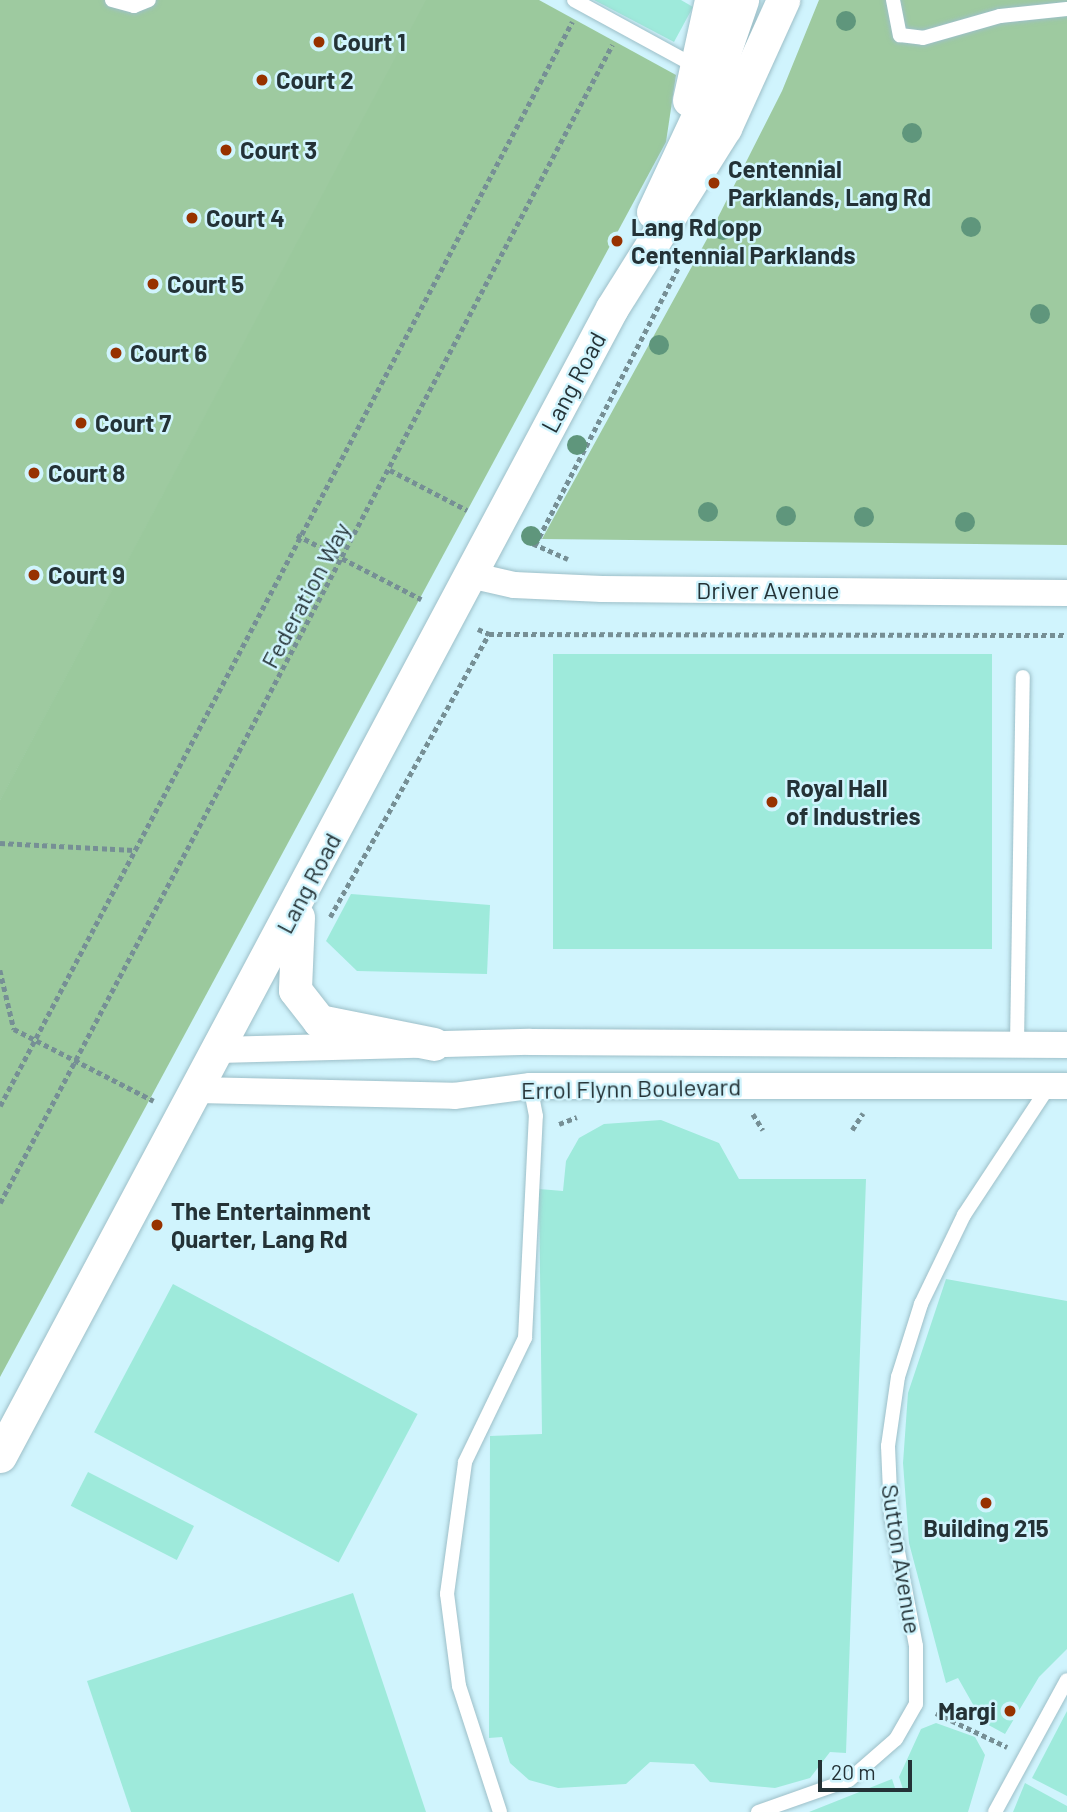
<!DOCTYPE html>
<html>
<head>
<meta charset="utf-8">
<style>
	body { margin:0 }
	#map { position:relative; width:1067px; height:1812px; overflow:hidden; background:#d0f4fd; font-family:Barlow,sans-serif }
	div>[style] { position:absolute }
	.green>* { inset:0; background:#9ecaa0 }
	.forest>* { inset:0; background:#9bc99d }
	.building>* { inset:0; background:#9eeadb; transform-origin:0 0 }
	.path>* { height:4.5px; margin-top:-2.25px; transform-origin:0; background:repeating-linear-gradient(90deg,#768f95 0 5px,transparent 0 8.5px) }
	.roads { filter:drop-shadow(0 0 2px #9dbfc8) drop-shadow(0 0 2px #9dbfc8) }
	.service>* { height:14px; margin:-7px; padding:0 7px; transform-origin:7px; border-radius:7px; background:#fff }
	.minor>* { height:26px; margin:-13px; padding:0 13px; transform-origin:13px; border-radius:13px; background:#fff }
	.tertiary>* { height:33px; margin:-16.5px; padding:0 16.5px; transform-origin:16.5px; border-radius:16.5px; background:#fff }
	.trees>* { width:20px; height:20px; margin:-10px; border-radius:50%; background:#5f967c }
	.dots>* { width:19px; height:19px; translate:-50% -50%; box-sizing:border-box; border:4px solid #d0f4fd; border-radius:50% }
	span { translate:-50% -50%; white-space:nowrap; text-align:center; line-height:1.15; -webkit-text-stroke:5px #d0f4fd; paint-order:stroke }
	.poi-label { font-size:24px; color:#243236; font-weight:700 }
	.left { translate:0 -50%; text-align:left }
	.right { translate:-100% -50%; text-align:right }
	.street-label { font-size:24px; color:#243236 }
	.scale { position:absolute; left:818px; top:1760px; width:94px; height:32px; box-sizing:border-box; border:4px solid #243236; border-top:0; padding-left:9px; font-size:21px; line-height:24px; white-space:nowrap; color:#243236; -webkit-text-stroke:5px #d0f4fd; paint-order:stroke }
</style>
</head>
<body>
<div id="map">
	<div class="green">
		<div style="clip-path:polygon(0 0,427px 0,0 801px)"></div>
		<div style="clip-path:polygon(819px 0,1067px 0,1067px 545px,542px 539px,707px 239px,782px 91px)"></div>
	</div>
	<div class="forest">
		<div style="clip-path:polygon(426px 0,539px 0,676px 75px,666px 142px,0 1377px,0 800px)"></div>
	</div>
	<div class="building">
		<div style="clip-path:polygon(594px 0,681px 0,693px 7px,674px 42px)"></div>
		<div style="left:553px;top:654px;width:439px;height:295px"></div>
		<div style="clip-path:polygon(351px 894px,490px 905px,487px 974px,357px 971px,326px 941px)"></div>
		<div style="clip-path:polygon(661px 1120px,719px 1143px,739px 1179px,866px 1179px,846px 1753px,830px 1752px,810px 1778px,775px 1788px,710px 1782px,694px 1764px,650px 1762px,626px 1784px,558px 1788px,529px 1780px,510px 1763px,502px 1737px,489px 1738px,490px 1436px,542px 1434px,539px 1189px,563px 1191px,566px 1161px,579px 1138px,604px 1124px)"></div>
		<div style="clip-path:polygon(946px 1279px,1067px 1301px,1067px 1649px,1039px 1677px,1005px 1734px,983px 1722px,958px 1678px,946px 1683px,909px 1543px,903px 1463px,908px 1393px)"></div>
		<div style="left:173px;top:1284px;width:277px;height:168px;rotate:28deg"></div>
		<div style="left:88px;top:1472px;width:119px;height:38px;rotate:27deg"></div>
		<div style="clip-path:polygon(353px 1593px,426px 1812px,131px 1812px,87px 1681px)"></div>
		<div style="clip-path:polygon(1067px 1711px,1067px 1796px,1032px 1778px)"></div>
		<div style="clip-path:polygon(936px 1723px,975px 1737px,985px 1755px,968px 1812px,809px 1812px,892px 1779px,896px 1791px,903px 1789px,899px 1777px,921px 1729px)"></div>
		<div style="clip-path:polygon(1025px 1783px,1067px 1806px,1067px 1812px,1013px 1812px)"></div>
	</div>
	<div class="path">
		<div style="left:390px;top:470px;width:87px;rotate:27.5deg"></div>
		<div style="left:297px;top:535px;width:140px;rotate:27.3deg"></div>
		<div style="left:525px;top:540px;width:47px;rotate:23.8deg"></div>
		<div style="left:535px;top:545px;width:314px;rotate:-62.7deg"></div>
		<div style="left:478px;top:629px;width:12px;rotate:24deg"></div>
		<div style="left:489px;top:634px;width:578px;rotate:0.1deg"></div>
		<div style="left:0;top:843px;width:134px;rotate:3deg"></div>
		<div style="left:330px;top:917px;width:325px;rotate:-60.7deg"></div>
		<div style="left:0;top:970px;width:61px;rotate:76.7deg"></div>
		<div style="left:14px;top:1029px;width:157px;rotate:27.2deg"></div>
		<div style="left:0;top:1106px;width:1226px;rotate:-62.18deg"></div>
		<div style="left:753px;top:1114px;width:19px;rotate:58deg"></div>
		<div style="left:559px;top:1124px;width:19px;rotate:-21deg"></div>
		<div style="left:852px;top:1130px;width:20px;rotate:-57deg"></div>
		<div style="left:0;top:1203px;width:1310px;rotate:-62.14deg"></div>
		<div style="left:936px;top:1713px;width:79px;rotate:25.6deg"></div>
	</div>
	<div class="roads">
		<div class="service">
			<div style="left:112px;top:0;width:23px;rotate:15deg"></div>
			<div style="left:134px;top:6px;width:16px;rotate:-22deg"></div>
			<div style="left:574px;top:0;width:138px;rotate:28.6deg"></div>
			<div style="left:893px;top:0;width:36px;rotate:79deg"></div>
			<div style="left:900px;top:35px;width:23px;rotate:7deg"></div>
			<div style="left:923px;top:38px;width:80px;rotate:-15.9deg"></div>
			<div style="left:1000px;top:16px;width:67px;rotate:-6deg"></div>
			<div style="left:1017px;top:1044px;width:367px;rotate:-89.1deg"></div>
			<div style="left:500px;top:1812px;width:133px;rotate:-108deg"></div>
			<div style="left:459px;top:1686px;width:93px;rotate:-97.4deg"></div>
			<div style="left:447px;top:1594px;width:133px;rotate:-82.2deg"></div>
			<div style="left:465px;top:1462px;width:138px;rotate:-64.2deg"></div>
			<div style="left:525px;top:1338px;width:222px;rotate:-87.2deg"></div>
			<div style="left:536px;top:1116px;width:31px;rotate:-101deg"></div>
			<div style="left:758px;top:1812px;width:96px;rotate:-19.4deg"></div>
			<div style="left:849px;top:1780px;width:62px;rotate:-41.1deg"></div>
			<div style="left:896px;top:1739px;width:40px;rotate:-60.3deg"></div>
			<div style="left:916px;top:1704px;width:58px;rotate:-90deg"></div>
			<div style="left:916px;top:1646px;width:133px;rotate:-100.8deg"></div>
			<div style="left:891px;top:1515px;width:69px;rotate:-92.5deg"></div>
			<div style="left:888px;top:1446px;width:70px;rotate:-81.8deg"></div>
			<div style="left:898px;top:1377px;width:77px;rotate:-72.5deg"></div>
			<div style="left:921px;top:1304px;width:99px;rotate:-64.2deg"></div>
			<div style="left:964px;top:1215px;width:154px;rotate:-56.6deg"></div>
			<div style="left:995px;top:1812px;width:150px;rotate:-61.4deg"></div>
		</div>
		<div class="minor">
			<div style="left:470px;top:575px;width:45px;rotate:12.8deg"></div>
			<div style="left:514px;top:585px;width:88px;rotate:2.6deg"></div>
			<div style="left:602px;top:589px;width:465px;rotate:0.5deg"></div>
			<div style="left:219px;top:1050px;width:311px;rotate:-1.5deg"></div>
			<div style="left:530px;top:1042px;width:537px;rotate:0.32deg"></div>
			<div style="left:197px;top:1090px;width:257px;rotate:1.3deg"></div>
			<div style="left:454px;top:1096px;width:77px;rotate:-7.5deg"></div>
			<div style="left:530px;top:1086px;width:537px"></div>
		</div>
		<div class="tertiary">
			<div style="left:689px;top:100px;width:102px;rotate:-77.6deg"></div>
			<div style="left:653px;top:212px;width:144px;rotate:-64.9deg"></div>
			<div style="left:714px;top:82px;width:87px;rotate:-71.1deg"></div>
			<div style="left:298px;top:917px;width:73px;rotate:92.4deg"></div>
			<div style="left:295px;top:990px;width:39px;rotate:52deg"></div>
			<div style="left:319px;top:1021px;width:117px;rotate:11.3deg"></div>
			<div style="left:0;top:1456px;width:1301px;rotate:-61.94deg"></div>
			<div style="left:612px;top:308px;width:213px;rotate:-57.9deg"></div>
			<div style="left:725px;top:128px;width:141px;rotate:-65.6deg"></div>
		</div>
	</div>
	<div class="trees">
		<div style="left:846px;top:21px"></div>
		<div style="left:912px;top:133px"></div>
		<div style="left:971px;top:227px"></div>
		<div style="left:723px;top:230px"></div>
		<div style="left:1040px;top:314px"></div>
		<div style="left:659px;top:345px"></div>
		<div style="left:577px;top:445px"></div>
		<div style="left:708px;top:512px"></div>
		<div style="left:786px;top:516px"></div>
		<div style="left:864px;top:517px"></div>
		<div style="left:965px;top:522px"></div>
		<div style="left:531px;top:536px"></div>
	</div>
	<div class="dots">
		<div style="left:319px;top:42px;background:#973200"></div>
		<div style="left:262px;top:80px;background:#973200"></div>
		<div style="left:226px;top:150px;background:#973200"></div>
		<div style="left:714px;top:183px;background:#973200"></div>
		<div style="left:192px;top:218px;background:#973200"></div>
		<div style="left:617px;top:241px;background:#973200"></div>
		<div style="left:153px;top:284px;background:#973200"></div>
		<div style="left:116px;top:353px;background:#973200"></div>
		<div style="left:81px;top:423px;background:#973200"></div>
		<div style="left:34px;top:473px;background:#973200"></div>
		<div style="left:34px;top:575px;background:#973200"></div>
		<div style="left:772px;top:802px;background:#973200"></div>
		<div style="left:157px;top:1225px;background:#973200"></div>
		<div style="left:986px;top:1503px;background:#973200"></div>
		<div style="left:1010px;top:1711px;background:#973200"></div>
	</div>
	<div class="poi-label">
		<span class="left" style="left:333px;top:42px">Court 1</span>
		<span class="left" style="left:276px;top:80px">Court 2</span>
		<span class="left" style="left:240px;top:150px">Court 3</span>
		<span class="left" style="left:728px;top:183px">Centennial<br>Parklands, Lang Rd</span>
		<span class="left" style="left:206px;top:218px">Court 4</span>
		<span class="left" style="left:631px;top:241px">Lang Rd opp<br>Centennial Parklands</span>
		<span class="left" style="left:167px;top:284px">Court 5</span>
		<span class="left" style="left:130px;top:353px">Court 6</span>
		<span class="left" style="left:95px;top:423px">Court 7</span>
		<span class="left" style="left:48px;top:473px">Court 8</span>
		<span class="left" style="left:48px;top:575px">Court 9</span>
		<span class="left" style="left:786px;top:802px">Royal Hall<br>of Industries</span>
		<span class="left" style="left:171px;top:1225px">The Entertainment<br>Quarter, Lang Rd</span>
		<span style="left:986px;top:1528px">Building 215</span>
		<span class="right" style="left:996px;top:1711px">Margi</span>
	</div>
	<div class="street-label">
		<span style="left:573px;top:382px;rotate:-62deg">Lang Road</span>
		<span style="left:768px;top:590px">Driver Avenue</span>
		<span style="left:305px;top:595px;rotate:-62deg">Federation Way</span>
		<span style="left:308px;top:883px;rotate:-62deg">Lang Road</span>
		<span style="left:631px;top:1088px;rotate:-1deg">Errol Flynn Boulevard</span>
		<span style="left:902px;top:1559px;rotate:81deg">Sutton Avenue</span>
	</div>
	<div class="scale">20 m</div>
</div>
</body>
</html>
